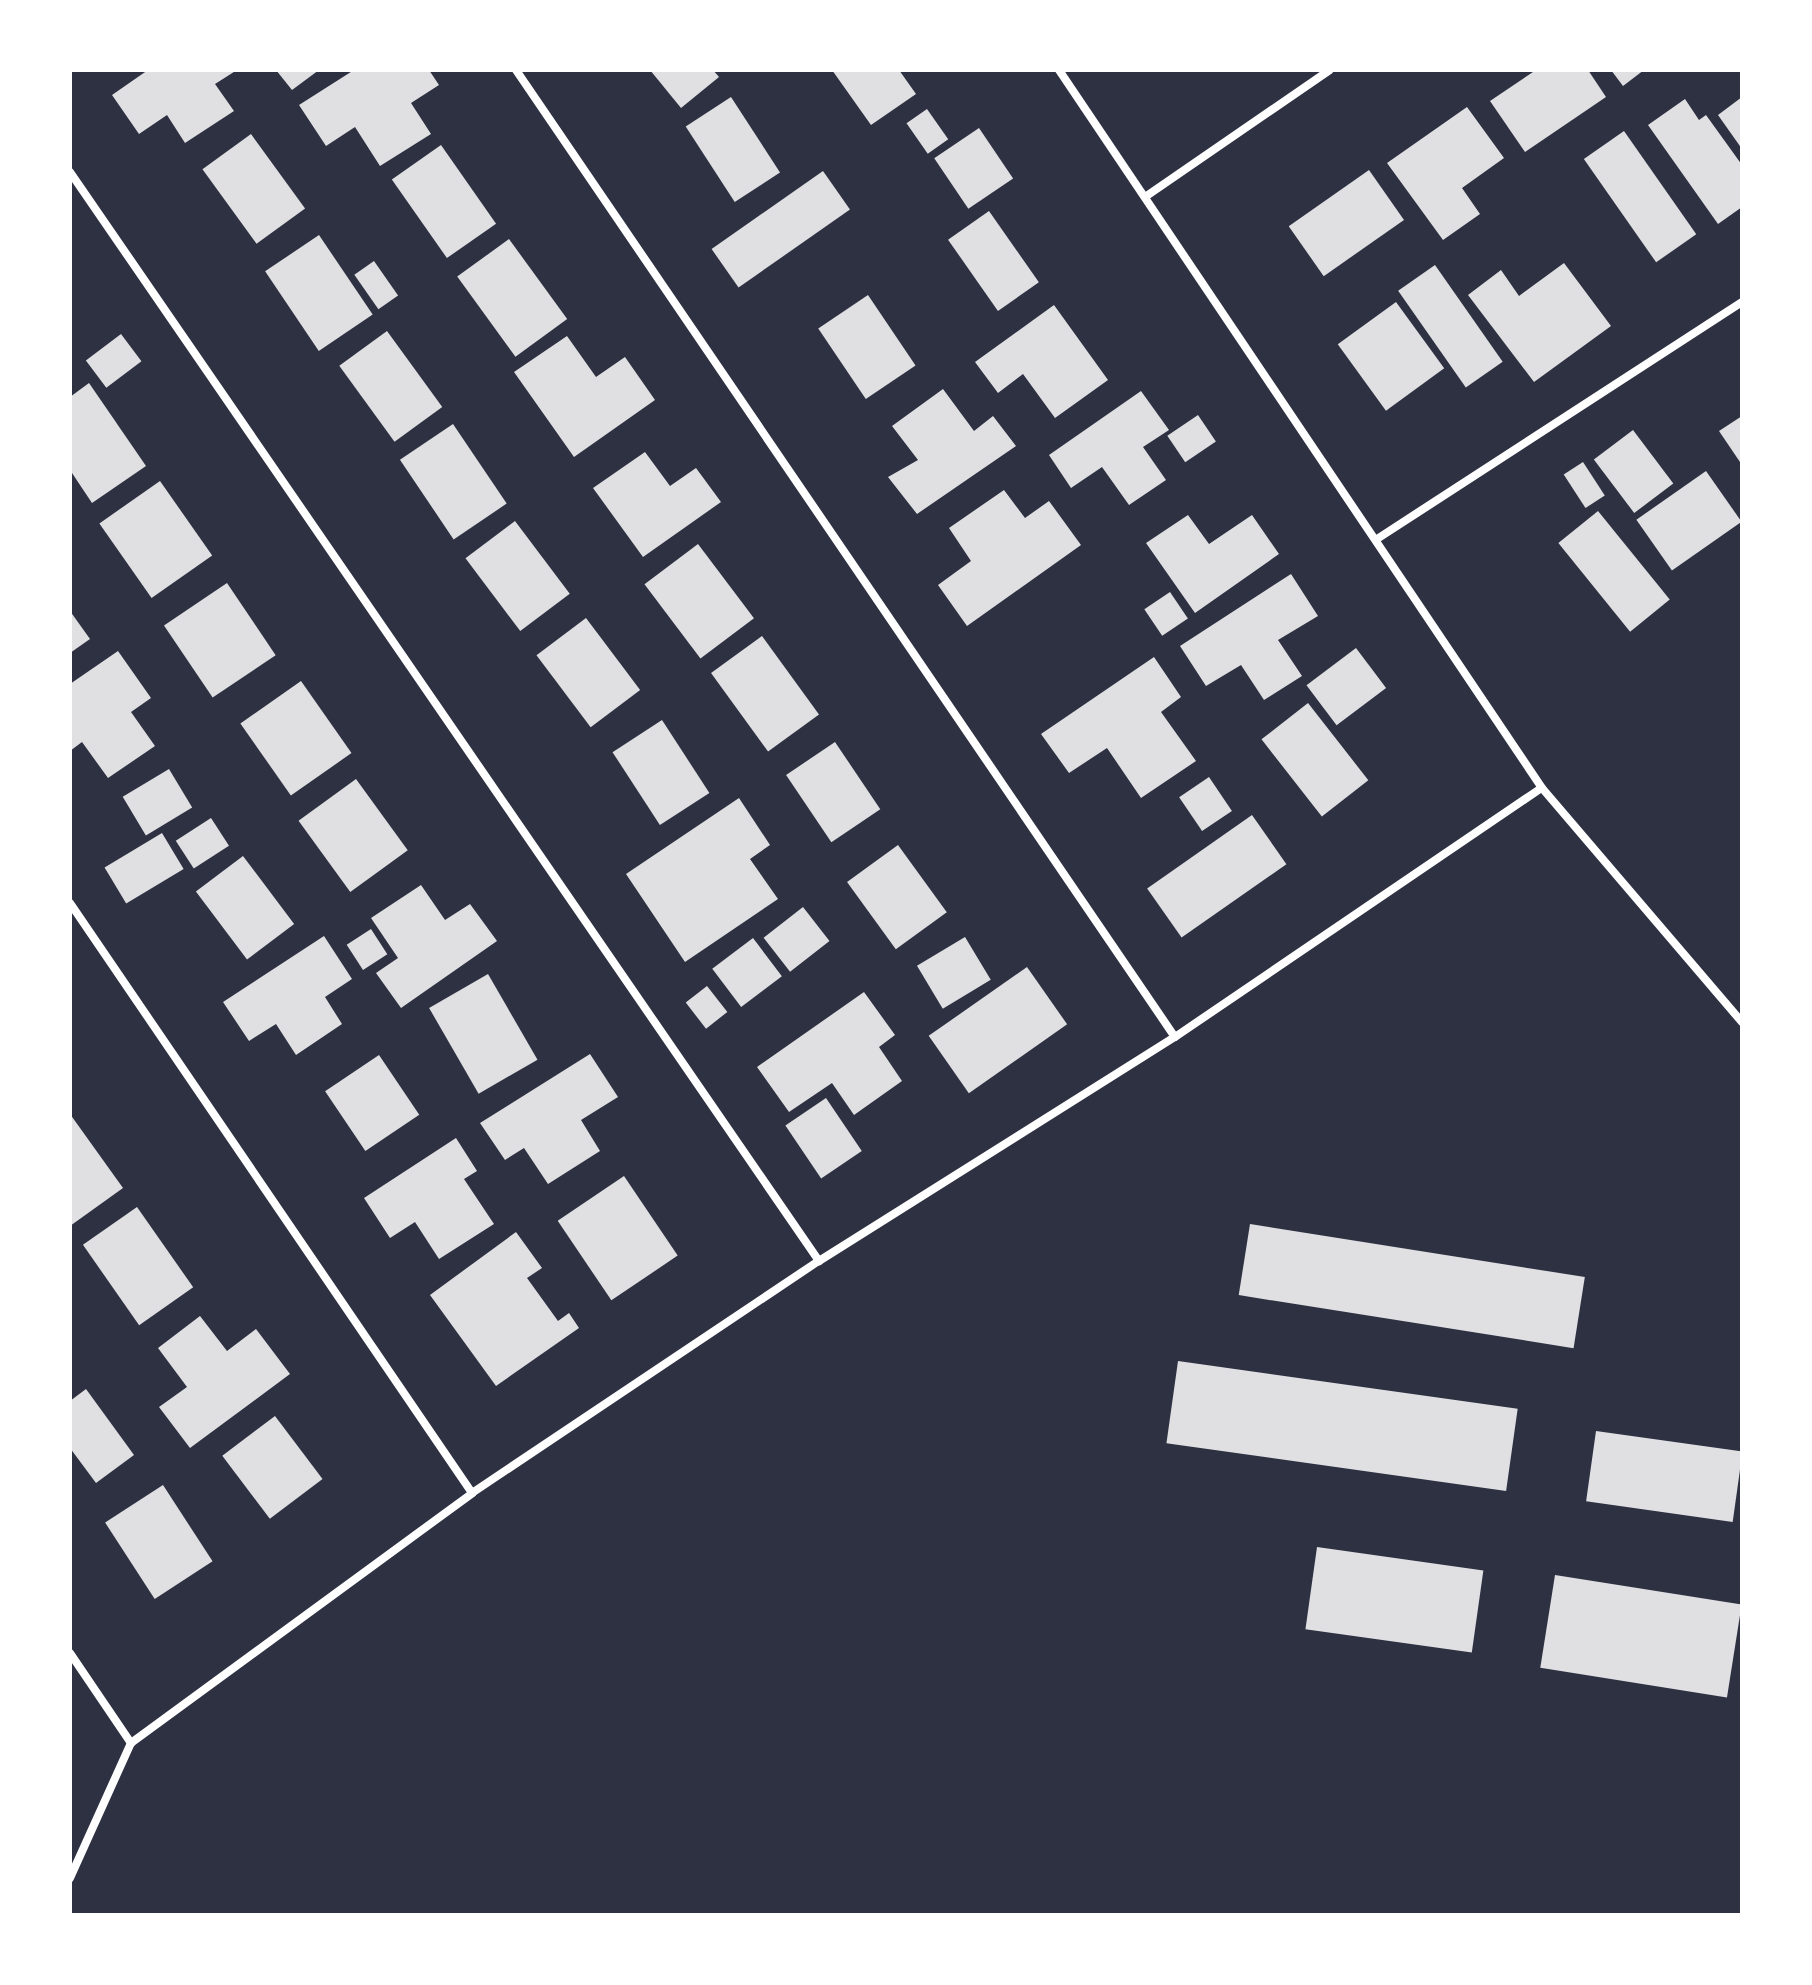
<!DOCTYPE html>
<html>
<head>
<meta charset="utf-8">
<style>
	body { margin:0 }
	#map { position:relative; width:1812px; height:1985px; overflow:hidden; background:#2d3142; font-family:Helvetica,sans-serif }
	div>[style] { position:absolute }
	.building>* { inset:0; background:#e0e0e3; transform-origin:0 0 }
	.minor>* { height:8px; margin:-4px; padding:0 4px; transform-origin:4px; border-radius:4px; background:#fff }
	span { translate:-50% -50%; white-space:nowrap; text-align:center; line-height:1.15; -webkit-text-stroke:6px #fff; paint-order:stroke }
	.frame { position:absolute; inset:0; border:72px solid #fff; pointer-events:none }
</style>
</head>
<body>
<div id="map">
	<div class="building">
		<div style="clip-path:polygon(148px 70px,237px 70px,215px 84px,234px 111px,185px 143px,167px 115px,139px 134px,112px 95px)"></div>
		<div style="clip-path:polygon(276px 70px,319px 70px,292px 90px)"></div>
		<div style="clip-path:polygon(354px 70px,429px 70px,439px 85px,411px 103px,431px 134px,380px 166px,355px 127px,326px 146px,299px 105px)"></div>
		<div style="clip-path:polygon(650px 70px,713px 70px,719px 77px,681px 108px)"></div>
		<div style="clip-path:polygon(832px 70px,899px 70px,916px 94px,871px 125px)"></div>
		<div style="clip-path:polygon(1536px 70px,1588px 70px,1606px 97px,1525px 152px,1490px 101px)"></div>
		<div style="clip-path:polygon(1611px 70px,1644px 70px,1623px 86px)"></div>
		<div style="left:731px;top:97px;width:90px;height:54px;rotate:57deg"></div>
		<div style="clip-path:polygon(1742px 97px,1742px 149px,1718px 115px)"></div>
		<div style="clip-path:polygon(1685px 99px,1699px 120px,1706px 115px,1742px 165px,1742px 207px,1718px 224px,1648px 125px)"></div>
		<div style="clip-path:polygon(1467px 107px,1504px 158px,1462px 188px,1480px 214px,1443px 240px,1387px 163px)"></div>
		<div style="left:927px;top:109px;width:37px;height:25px;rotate:55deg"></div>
		<div style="left:979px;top:128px;width:61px;height:54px;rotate:56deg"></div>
		<div style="left:1624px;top:131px;width:126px;height:49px;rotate:55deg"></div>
		<div style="left:251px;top:134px;width:92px;height:60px;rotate:54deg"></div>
		<div style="left:441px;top:145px;width:96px;height:60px;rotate:55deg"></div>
		<div style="left:1369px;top:170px;width:61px;height:98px;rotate:55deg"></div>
		<div style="left:823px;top:171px;width:47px;height:136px;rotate:55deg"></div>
		<div style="left:989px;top:211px;width:87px;height:50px;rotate:55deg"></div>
		<div style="left:319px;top:235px;width:96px;height:65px;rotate:56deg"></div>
		<div style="left:509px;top:239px;width:99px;height:64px;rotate:54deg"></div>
		<div style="left:374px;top:261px;width:42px;height:24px;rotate:55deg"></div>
		<div style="clip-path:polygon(1564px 263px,1611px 326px,1534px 382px,1468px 295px,1501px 270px,1519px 296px)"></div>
		<div style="left:1435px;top:265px;width:118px;height:45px;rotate:55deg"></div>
		<div style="left:868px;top:295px;width:85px;height:60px;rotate:56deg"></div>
		<div style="left:1396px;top:302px;width:82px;height:72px;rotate:54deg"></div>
		<div style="clip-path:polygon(1054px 305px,1108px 380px,1055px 418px,1023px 374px,998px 393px,975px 362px)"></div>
		<div style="left:387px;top:331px;width:94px;height:59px;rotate:54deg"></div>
		<div style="left:121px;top:334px;width:34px;height:44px;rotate:53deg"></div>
		<div style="clip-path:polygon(567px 336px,596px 377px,625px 357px,655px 400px,574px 457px,514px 372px)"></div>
		<div style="clip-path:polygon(89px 383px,146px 466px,92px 503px,70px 470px,70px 397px)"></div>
		<div style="clip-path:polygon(943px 389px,974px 431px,993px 416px,1016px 446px,917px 514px,888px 477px,918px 460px,892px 426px)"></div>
		<div style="clip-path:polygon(1141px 391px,1169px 430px,1143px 447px,1166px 480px,1129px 505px,1102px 467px,1071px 488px,1049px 455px)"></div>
		<div style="left:1198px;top:415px;width:32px;height:37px;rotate:56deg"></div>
		<div style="clip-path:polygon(1742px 416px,1742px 465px,1719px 431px)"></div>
		<div style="left:453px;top:424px;width:96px;height:64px;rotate:56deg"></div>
		<div style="left:1633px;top:430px;width:67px;height:49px;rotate:53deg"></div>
		<div style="clip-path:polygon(645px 452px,670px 486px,696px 468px,721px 502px,643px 557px,593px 488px)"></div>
		<div style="left:1583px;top:462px;width:40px;height:23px;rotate:57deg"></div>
		<div style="left:1706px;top:471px;width:62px;height:85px;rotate:55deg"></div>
		<div style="left:160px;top:481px;width:91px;height:74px;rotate:55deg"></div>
		<div style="clip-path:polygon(1004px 490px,1025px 518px,1049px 501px,1081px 545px,967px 626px,938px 585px,971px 561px,949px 528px)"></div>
		<div style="left:1598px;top:511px;width:114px;height:51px;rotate:51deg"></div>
		<div style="clip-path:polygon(1188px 515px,1209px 544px,1252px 515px,1279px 554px,1195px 613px,1146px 543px)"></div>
		<div style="left:515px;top:521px;width:91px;height:62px;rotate:53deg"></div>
		<div style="left:698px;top:544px;width:93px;height:67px;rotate:53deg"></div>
		<div style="clip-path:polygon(1291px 574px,1318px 616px,1278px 640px,1302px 676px,1264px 700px,1241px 665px,1206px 686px,1180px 646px)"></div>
		<div style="left:227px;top:583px;width:87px;height:76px;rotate:56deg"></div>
		<div style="left:1170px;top:592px;width:32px;height:31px;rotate:56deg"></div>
		<div style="clip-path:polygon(70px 611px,90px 639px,70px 653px)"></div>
		<div style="left:586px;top:618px;width:90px;height:62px;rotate:53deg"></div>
		<div style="left:762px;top:636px;width:97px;height:63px;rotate:54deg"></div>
		<div style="left:1356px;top:648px;width:50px;height:62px;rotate:53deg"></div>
		<div style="clip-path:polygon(118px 651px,151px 698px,131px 712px,155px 746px,108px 778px,82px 742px,70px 751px,70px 684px)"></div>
		<div style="clip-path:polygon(1154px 657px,1181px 697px,1161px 712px,1196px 761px,1141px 798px,1107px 748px,1069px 773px,1041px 734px)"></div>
		<div style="left:301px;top:681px;width:88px;height:74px;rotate:55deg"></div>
		<div style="left:1308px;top:703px;width:98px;height:59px;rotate:52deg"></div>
		<div style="left:662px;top:720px;width:87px;height:59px;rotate:57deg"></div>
		<div style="left:835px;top:742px;width:81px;height:59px;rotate:56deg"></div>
		<div style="left:169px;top:769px;width:45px;height:54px;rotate:59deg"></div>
		<div style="left:1209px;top:777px;width:41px;height:36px;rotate:56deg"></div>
		<div style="left:356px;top:779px;width:88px;height:71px;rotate:54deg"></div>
		<div style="clip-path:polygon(739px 798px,770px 845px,750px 859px,778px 899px,685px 962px,626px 874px)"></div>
		<div style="left:1252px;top:815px;width:60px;height:128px;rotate:55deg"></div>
		<div style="left:211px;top:818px;width:33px;height:42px;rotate:57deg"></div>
		<div style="left:162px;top:833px;width:42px;height:67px;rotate:59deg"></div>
		<div style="left:898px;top:845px;width:83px;height:63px;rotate:54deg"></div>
		<div style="left:243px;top:856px;width:85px;height:59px;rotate:53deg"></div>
		<div style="clip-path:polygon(421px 885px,445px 920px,470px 904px,497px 941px,401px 1008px,376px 973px,398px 958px,371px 918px)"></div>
		<div style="left:803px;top:907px;width:43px;height:50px;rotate:52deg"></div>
		<div style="left:371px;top:929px;width:30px;height:29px;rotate:57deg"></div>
		<div style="clip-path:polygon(324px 936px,352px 979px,325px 997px,342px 1024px,296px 1055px,276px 1024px,249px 1041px,223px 1002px)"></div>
		<div style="left:965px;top:937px;width:50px;height:56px;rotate:59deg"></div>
		<div style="left:753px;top:938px;width:48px;height:51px;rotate:53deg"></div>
		<div style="left:1027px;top:967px;width:70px;height:120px;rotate:55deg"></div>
		<div style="left:488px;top:974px;width:99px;height:68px;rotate:60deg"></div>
		<div style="left:707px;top:986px;width:33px;height:27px;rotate:52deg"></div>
		<div style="clip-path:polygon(864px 992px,895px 1035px,879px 1047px,902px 1081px,854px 1115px,832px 1083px,789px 1112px,757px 1067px)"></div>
		<div style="clip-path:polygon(590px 1054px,618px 1097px,581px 1120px,600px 1151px,548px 1184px,524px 1148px,505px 1160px,480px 1123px)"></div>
		<div style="left:379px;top:1055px;width:72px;height:65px;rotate:56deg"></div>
		<div style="left:826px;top:1098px;width:64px;height:49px;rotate:56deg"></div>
		<div style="clip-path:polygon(70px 1114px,123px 1188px,70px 1226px)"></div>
		<div style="clip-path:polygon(456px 1138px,477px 1171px,464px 1179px,494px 1224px,439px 1259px,415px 1222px,390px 1238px,364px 1198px)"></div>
		<div style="left:624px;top:1176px;width:96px;height:80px;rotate:56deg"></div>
		<div style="left:137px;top:1207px;width:98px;height:66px;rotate:55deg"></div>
		<div style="left:1250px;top:1224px;width:339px;height:72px;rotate:9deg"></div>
		<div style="clip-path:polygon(516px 1232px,542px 1268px,527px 1278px,558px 1321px,569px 1313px,579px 1328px,496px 1386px,430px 1295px)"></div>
		<div style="clip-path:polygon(200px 1316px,227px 1351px,256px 1329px,290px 1374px,190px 1448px,159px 1407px,187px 1387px,158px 1348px)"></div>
		<div style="left:1178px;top:1361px;width:343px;height:83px;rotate:8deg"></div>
		<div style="clip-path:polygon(86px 1389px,134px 1455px,96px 1483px,70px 1448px,70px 1401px)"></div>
		<div style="left:275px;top:1416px;width:79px;height:66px;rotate:53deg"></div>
		<div style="left:1596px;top:1431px;width:148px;height:71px;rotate:8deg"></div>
		<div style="left:163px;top:1485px;width:91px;height:69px;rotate:57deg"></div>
		<div style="left:1317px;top:1547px;width:168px;height:83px;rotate:8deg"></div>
		<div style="left:1555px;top:1575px;width:189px;height:94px;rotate:9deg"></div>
	</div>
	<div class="minor">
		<div style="left:516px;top:70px;width:1170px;rotate:55.73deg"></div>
		<div style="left:1059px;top:70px;width:865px;rotate:56.07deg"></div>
		<div style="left:1542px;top:788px;width:308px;rotate:49.5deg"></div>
		<div style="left:70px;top:172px;width:1322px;rotate:55.48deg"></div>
		<div style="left:1145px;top:197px;width:224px;rotate:-34.5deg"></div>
		<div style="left:1377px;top:539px;width:435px;rotate:-33deg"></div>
		<div style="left:70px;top:903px;width:714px;rotate:55.73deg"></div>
		<div style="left:70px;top:1653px;width:109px;rotate:55.9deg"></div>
		<div style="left:70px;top:1878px;width:148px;rotate:-65.7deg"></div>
		<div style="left:131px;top:1743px;width:423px;rotate:-36.2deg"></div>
		<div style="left:472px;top:1493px;width:417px;rotate:-33.8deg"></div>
		<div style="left:819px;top:1261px;width:421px;rotate:-32.2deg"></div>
		<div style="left:1175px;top:1037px;width:443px;rotate:-34.2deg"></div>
	</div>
	<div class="frame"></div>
</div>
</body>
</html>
